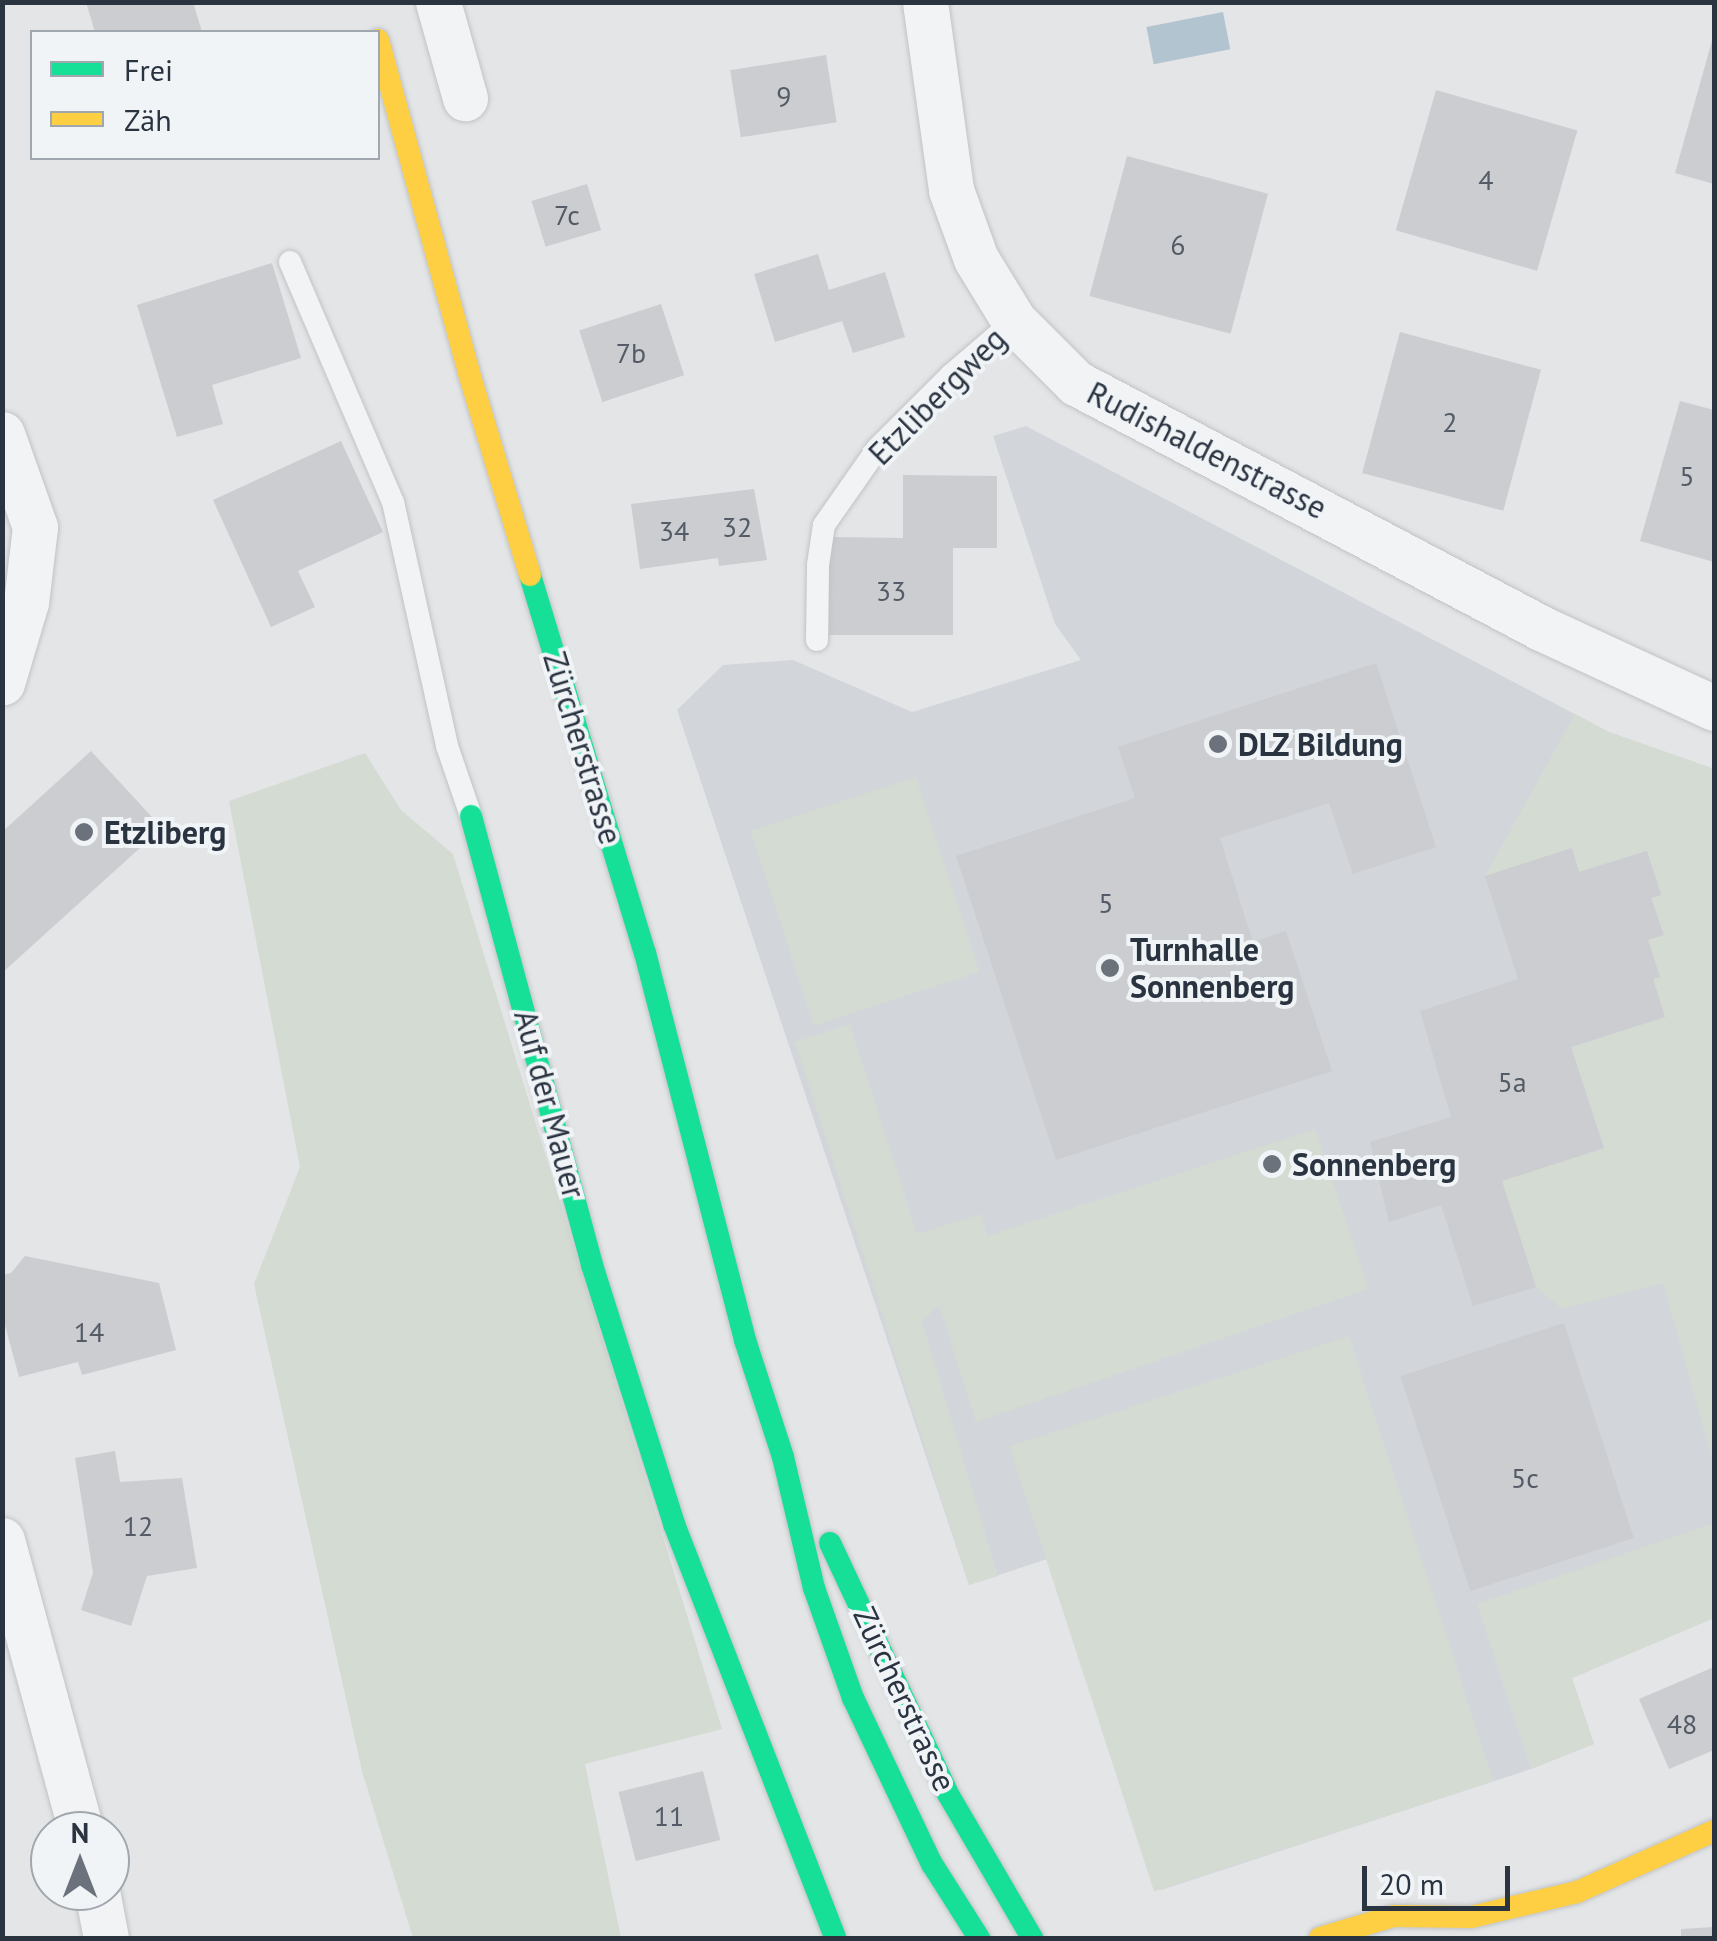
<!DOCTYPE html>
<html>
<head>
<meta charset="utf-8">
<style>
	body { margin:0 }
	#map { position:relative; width:1717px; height:1941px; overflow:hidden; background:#e3e5e7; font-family:"PT Sans",sans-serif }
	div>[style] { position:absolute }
	.built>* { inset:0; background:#d2d5da }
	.green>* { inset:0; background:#d4dbd3; transform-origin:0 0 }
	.water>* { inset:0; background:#b3c4d1; transform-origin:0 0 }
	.building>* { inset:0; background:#cbcdd0; transform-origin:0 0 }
	.roads { filter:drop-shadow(0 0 2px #c1c3c5) drop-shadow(0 0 2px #c1c3c5) }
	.lane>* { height:22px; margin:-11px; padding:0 11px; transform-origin:11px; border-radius:11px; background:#f2f3f5 }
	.street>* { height:45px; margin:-22.5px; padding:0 22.5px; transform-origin:22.5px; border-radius:22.5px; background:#f2f3f5 }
	.fast>* { height:22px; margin:-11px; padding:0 11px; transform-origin:11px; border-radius:11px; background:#16e098 }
	.slow>* { height:22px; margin:-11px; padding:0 11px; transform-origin:11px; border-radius:11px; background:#ffcf43 }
	.dots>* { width:28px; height:28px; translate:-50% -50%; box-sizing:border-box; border:5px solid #f1f4f7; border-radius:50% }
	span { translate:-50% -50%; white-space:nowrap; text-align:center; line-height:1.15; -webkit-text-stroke:8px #f1f4f7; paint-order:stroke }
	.number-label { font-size:28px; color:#535b66 }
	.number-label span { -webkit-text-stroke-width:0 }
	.street-label { font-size:32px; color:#2a3441 }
	.poi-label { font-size:32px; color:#2a3441; font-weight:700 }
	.left { translate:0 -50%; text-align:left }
	.frame { position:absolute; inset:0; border:5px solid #2a3441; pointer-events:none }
	.legend { position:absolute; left:30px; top:30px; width:350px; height:130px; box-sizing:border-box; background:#f1f4f7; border:2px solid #a1a7ae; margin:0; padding:12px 18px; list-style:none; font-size:30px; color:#2a3441 }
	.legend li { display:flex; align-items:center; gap:20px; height:50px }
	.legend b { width:50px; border:2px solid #a1a7ae }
	.north { position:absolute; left:30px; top:1811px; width:100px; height:100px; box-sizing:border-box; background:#f1f4f7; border:2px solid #a1a7ae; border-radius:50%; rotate:0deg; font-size:28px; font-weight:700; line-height:40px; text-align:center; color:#2a3441 }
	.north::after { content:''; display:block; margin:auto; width:35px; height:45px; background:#6b727b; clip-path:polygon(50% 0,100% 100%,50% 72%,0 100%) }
	.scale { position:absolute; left:1362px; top:1866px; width:148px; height:45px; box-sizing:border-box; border:5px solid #2a3441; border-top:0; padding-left:12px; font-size:30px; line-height:35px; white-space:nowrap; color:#2a3441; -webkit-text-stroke:8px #f1f4f7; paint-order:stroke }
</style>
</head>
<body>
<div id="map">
	<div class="built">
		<div style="clip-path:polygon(1026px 426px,1609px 732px,1714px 769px,1714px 1618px,1572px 1678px,1594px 1744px,1531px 1769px,1161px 1890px,1047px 1559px,969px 1585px,677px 710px,723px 665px,793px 660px,912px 712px,1081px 660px,1055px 624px,993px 436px)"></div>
	</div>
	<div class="green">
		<div style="clip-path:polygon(1575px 714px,1609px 732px,1714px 769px,1714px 1466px,1663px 1283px,1562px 1309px,1536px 1287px,1502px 1181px,1603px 1148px,1571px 1047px,1665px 1017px,1653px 979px,1660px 976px,1648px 940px,1663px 935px,1651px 898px,1661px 894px,1647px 851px,1579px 872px,1571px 848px,1485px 876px)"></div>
		<div style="clip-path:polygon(365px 753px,401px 810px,453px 854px,722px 1729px,585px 1764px,621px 1938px,413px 1938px,362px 1771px,254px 1284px,300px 1167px,229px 801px)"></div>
		<div style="left:916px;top:777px;width:205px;height:174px;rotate:72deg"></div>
		<div style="clip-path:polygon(850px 1024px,917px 1234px,981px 1214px,987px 1236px,1315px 1129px,1369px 1289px,976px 1422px,939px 1305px,922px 1321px,998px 1576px,969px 1585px,795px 1042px)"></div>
		<div style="left:1349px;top:1336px;width:468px;height:357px;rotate:72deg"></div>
		<div style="clip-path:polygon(1714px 1523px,1714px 1618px,1572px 1678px,1594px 1744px,1531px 1769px,1477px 1604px)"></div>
	</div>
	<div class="water">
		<div style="left:1223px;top:12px;width:38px;height:78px;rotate:79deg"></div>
	</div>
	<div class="building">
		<div style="clip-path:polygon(86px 2px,193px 2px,202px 32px,95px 32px)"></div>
		<div style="clip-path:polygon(1713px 37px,1714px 37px,1714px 184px,1675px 173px)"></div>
		<div style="left:826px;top:55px;width:68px;height:97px;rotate:81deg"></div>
		<div style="left:1436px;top:90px;width:147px;height:146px;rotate:16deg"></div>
		<div style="left:1127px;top:156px;width:146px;height:145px;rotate:15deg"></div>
		<div style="left:587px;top:184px;width:48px;height:58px;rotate:73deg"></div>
		<div style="clip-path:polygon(818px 254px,829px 290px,885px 272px,905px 337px,853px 353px,842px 321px,775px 342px,754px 274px)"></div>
		<div style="clip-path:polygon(272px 263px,301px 358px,212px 385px,223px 424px,177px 437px,137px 305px)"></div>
		<div style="left:661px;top:304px;width:75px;height:86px;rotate:72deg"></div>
		<div style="left:1400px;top:332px;width:146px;height:146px;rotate:15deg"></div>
		<div style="clip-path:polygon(1680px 401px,1714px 410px,1714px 562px,1640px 541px)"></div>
		<div style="clip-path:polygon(341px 441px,383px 532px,298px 571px,315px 607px,271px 627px,213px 500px)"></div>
		<div style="clip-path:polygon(903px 475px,997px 476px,997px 548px,953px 548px,953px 635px,829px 635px,829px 537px,903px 538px)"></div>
		<div style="clip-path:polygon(754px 489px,767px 560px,719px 566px,718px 558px,640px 569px,631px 504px)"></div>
		<div style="clip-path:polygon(1376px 663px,1436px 847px,1353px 874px,1329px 803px,1220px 838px,1253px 942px,1286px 931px,1332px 1071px,1056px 1160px,956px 856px,1135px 798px,1118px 747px)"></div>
		<div style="clip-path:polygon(91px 751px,162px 828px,2px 973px,2px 832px)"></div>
		<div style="clip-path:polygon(1572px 848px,1579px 872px,1647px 851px,1661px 895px,1651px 898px,1664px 935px,1648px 940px,1660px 977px,1653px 979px,1665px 1017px,1571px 1047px,1604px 1148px,1502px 1181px,1536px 1287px,1473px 1306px,1441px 1205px,1389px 1222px,1370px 1142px,1451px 1117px,1420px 1011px,1518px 979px,1485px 876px)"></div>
		<div style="clip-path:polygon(25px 1256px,159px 1283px,176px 1350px,82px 1375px,78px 1362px,19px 1377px,2px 1314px,2px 1275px,11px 1273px)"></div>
		<div style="left:1564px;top:1323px;width:226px;height:172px;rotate:72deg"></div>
		<div style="clip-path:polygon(115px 1451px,120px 1482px,182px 1478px,197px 1568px,147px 1576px,131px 1626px,81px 1610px,93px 1573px,75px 1458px)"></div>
		<div style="clip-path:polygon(1714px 1667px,1714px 1750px,1669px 1769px,1639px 1699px)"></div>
		<div style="left:703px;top:1771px;width:71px;height:87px;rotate:76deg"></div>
		<div style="clip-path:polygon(1714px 1927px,1714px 1938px,1681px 1938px,1681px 1929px)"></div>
	</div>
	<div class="roads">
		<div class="lane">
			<div style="left:290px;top:262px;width:261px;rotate:66.8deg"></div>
			<div style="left:393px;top:502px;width:250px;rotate:77.5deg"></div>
			<div style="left:447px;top:746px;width:74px;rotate:71.1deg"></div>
			<div style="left:817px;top:640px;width:75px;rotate:-89.2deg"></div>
			<div style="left:818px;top:565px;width:40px;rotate:-81.5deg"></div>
			<div style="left:824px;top:525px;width:94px;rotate:-55deg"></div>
			<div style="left:878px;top:448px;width:103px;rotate:-45deg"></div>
			<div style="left:951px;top:375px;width:83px;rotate:-40.6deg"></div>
		</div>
		<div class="street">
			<div style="left:438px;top:2px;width:100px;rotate:74.3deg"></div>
			<div style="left:925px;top:2px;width:190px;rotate:82.1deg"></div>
			<div style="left:951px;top:190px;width:73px;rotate:70.1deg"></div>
			<div style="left:976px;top:259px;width:73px;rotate:58.5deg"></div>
			<div style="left:1014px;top:321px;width:88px;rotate:45deg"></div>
			<div style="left:1076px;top:383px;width:526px;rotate:27.78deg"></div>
			<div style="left:1541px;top:628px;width:191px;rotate:24.8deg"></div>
			<div style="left:2px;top:434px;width:99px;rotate:70.5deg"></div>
			<div style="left:35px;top:527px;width:76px;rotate:96.8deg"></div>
			<div style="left:26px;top:602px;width:84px;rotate:106.5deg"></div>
			<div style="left:2px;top:1540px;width:302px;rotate:74.8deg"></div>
			<div style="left:97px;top:1891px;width:48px;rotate:79.2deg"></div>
		</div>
		<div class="fast">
			<div style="left:530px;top:575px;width:395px;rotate:73.1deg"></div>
			<div style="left:645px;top:953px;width:400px;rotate:75.5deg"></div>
			<div style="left:745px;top:1340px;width:123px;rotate:72deg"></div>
			<div style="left:783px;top:1457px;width:135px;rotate:76.7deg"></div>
			<div style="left:814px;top:1588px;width:117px;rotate:70.5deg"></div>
			<div style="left:853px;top:1698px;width:184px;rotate:64.6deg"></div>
			<div style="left:932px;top:1864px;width:88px;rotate:57.6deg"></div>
			<div style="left:471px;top:816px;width:465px;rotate:74.9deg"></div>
			<div style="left:592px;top:1265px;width:272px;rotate:72.4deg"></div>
			<div style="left:674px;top:1524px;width:444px;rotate:68.7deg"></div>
			<div style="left:830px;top:1543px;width:277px;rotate:64.8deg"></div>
			<div style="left:948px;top:1794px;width:167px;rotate:59.7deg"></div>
		</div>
		<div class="slow">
			<div style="left:378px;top:40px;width:345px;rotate:74.7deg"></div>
			<div style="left:469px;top:373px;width:211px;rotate:73.2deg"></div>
			<div style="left:1320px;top:1938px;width:77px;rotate:-16.6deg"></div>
			<div style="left:1394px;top:1916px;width:77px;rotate:0.7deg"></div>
			<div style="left:1471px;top:1917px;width:109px;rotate:-13.3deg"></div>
			<div style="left:1577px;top:1892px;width:150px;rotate:-24deg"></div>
		</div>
	</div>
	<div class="dots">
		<div style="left:1218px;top:744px;background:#6b727b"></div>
		<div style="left:84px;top:832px;background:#6b727b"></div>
		<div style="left:1110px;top:968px;background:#6b727b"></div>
		<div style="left:1272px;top:1164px;background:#6b727b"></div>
	</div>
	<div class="number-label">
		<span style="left:784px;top:96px">9</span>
		<span style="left:1486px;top:180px">4</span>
		<span style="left:567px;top:215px">7c</span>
		<span style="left:1178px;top:245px">6</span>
		<span style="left:631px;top:353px">7b</span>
		<span style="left:1450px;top:422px">2</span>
		<span style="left:1687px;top:476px">5</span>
		<span style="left:737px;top:527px">32</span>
		<span style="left:674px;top:531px">34</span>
		<span style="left:891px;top:591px">33</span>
		<span style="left:1106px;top:903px">5</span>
		<span style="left:1512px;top:1082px">5a</span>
		<span style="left:89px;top:1332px">14</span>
		<span style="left:1525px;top:1478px">5c</span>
		<span style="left:138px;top:1526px">12</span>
		<span style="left:1682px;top:1724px">48</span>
		<span style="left:669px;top:1816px">11</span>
	</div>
	<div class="street-label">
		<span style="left:937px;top:396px;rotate:-45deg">Etzlibergweg</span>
		<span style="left:1207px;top:450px;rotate:27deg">Rudishaldenstrasse</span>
		<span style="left:583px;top:748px;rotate:73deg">Zürcherstrasse</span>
		<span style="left:550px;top:1104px;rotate:75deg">Auf der Mauer</span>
		<span style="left:905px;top:1699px;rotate:65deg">Zürcherstrasse</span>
	</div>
	<div class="poi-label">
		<span class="left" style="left:1238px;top:744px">DLZ Bildung</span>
		<span class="left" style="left:104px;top:832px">Etzliberg</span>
		<span class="left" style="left:1130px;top:968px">Turnhalle<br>Sonnenberg</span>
		<span class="left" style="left:1292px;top:1164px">Sonnenberg</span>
	</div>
	<div class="frame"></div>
	<ul class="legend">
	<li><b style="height:12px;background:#16e098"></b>Frei</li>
	<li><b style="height:12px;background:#ffcf43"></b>Zäh</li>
	</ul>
	<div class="north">N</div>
	<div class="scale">20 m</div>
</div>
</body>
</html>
